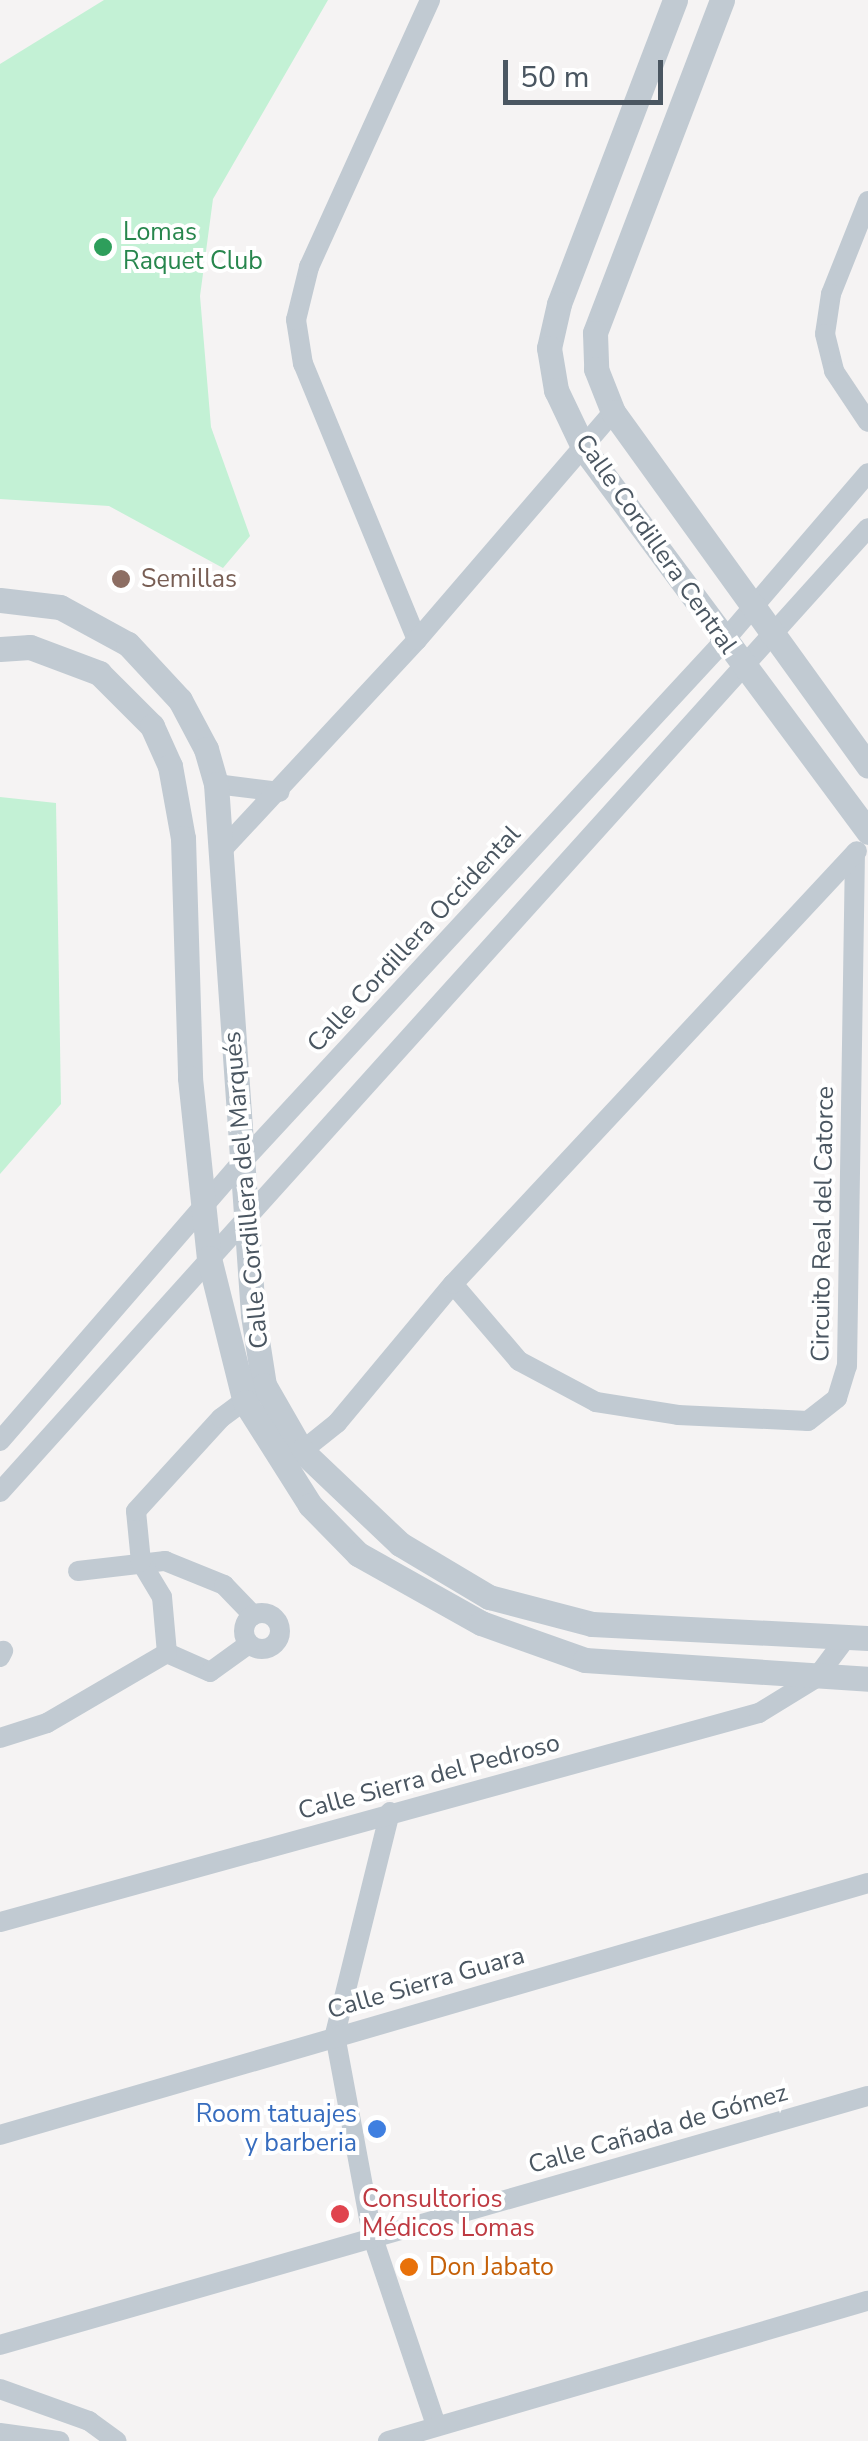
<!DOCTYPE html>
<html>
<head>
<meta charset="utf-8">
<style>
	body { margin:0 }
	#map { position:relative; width:868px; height:2441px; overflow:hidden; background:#f5f3f3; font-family:"Nunito Sans",sans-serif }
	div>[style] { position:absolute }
	.green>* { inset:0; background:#c3f1d5 }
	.minor>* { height:20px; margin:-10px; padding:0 10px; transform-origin:10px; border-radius:10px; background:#c1cad2 }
	.minor>.ring { margin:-10px; padding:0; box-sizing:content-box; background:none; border:20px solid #c1cad2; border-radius:50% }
	.tertiary>* { height:25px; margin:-12.5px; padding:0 12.5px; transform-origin:12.5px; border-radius:12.5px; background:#c1cad2 }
	.dots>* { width:28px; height:28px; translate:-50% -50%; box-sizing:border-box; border:5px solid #fff; border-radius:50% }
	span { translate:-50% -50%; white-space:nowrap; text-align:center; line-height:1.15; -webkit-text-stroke:8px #fff; paint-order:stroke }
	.leisure-label { font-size:25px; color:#27864d }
	.left { translate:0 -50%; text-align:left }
	.street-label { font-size:25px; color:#4a5661 }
	.education-label { font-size:25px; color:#785e54 }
	.shop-label { font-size:25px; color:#366cbe }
	.right { translate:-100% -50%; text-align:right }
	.health-label { font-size:25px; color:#be3a42 }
	.food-label { font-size:25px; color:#c56008 }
	.scale { position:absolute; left:503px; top:60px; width:160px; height:45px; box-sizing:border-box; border:5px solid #4a5661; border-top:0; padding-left:12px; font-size:30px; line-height:35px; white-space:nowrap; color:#4a5661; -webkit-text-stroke:8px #fff; paint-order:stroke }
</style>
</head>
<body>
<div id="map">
	<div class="green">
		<div style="clip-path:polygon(104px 0,328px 0,213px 199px,200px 296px,211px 427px,250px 536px,223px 568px,109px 506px,0 499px,0 64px)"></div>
		<div style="clip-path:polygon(0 797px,56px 803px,61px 1104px,0 1174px)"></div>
	</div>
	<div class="minor">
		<div style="left:868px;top:201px;width:100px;rotate:111.7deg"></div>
		<div style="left:831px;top:294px;width:40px;rotate:98.5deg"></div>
		<div style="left:825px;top:334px;width:38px;rotate:76deg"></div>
		<div style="left:834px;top:371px;width:61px;rotate:56.3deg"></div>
		<div style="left:417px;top:640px;width:299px;rotate:-112.4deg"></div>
		<div style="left:303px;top:364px;width:45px;rotate:-99deg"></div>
		<div style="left:296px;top:320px;width:55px;rotate:-76.2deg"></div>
		<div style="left:309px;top:267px;width:293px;rotate:-65.6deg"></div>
		<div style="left:216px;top:784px;width:64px;rotate:7.1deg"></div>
		<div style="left:221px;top:851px;width:288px;rotate:-47.1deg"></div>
		<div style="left:417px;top:640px;width:301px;rotate:-49.3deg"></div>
		<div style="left:453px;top:1284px;width:101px;rotate:49.4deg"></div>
		<div style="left:519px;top:1361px;width:87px;rotate:28deg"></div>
		<div style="left:596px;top:1402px;width:83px;rotate:9deg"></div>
		<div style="left:678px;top:1415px;width:130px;rotate:2.6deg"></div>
		<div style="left:808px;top:1421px;width:37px;rotate:-38deg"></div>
		<div style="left:837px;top:1398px;width:34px;rotate:-73deg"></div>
		<div style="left:847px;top:1366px;width:513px;rotate:-89.11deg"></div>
		<div style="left:0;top:1441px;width:368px;rotate:-49.1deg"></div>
		<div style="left:241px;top:1163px;width:711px;rotate:-47.22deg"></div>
		<div style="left:724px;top:641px;width:221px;rotate:-49.4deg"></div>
		<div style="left:302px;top:1451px;width:45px;rotate:-38.7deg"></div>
		<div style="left:337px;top:1423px;width:181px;rotate:-50.2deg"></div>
		<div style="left:453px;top:1284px;width:592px;rotate:-46.98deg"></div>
		<div style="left:0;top:1492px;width:1297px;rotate:-48deg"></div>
		<div style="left:78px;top:1571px;width:88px;rotate:-6.6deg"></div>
		<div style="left:165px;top:1561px;width:64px;rotate:22.1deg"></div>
		<div style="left:224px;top:1585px;width:42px;rotate:46deg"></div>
		<div class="ring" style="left:244px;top:1613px;width:16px;height:16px"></div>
		<div style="left:167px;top:1653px;width:47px;rotate:23.8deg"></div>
		<div style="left:210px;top:1672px;width:48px;rotate:-35.7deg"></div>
		<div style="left:0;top:1657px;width:7px;rotate:-63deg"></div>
		<div style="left:0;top:1738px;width:49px;rotate:-17.7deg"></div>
		<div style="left:47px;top:1723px;width:139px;rotate:-30.3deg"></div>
		<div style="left:167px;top:1653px;width:56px;rotate:-95.1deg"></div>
		<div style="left:162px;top:1597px;width:41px;rotate:-121deg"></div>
		<div style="left:141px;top:1562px;width:51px;rotate:-95.6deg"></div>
		<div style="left:136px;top:1511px;width:126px;rotate:-47.6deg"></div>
		<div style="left:221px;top:1418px;width:44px;rotate:-36.6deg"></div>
		<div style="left:390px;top:1812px;width:230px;rotate:103.9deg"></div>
		<div style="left:335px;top:2035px;width:203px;rotate:79.5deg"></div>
		<div style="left:372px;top:2235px;width:200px;rotate:71.4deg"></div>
		<div style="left:0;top:1922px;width:787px;rotate:-15.4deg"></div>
		<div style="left:759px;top:1713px;width:67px;rotate:-31.6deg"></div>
		<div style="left:816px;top:1678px;width:50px;rotate:-53.1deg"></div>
		<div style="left:0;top:2135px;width:904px;rotate:-16.19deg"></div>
		<div style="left:0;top:2345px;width:903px;rotate:-16.01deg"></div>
		<div style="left:0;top:2389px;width:95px;rotate:19.8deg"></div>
		<div style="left:89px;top:2421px;width:34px;rotate:36deg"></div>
		<div style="left:0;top:2433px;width:60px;rotate:7.7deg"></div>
		<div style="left:388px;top:2441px;width:500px;rotate:-16.3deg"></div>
	</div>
	<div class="tertiary">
		<div style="left:675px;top:0;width:325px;rotate:110.9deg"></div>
		<div style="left:559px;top:304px;width:45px;rotate:102.8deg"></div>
		<div style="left:549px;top:348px;width:43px;rotate:80.5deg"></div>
		<div style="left:556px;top:390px;width:65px;rotate:64.6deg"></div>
		<div style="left:584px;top:449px;width:477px;rotate:53.4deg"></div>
		<div style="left:722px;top:0;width:356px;rotate:110.9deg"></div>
		<div style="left:595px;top:333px;width:36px;rotate:88deg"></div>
		<div style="left:596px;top:369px;width:46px;rotate:68.4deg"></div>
		<div style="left:613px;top:412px;width:436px;rotate:54.2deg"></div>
		<div style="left:0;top:600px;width:60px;rotate:6.7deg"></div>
		<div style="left:60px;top:607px;width:77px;rotate:28.6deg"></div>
		<div style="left:128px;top:644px;width:76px;rotate:47.1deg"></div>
		<div style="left:180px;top:700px;width:55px;rotate:62deg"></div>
		<div style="left:206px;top:749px;width:36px;rotate:74deg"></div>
		<div style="left:216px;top:784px;width:532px;rotate:86.01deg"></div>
		<div style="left:253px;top:1315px;width:71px;rotate:81.1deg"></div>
		<div style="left:264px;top:1385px;width:76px;rotate:60.1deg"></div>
		<div style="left:302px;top:1451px;width:135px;rotate:43.5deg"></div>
		<div style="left:400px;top:1544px;width:104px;rotate:30.8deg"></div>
		<div style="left:489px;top:1597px;width:106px;rotate:14.7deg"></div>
		<div style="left:592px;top:1624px;width:276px;rotate:2.9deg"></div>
		<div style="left:0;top:649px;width:30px;rotate:-4deg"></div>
		<div style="left:30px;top:647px;width:74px;rotate:20.6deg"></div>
		<div style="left:99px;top:673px;width:75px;rotate:45deg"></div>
		<div style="left:152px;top:726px;width:44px;rotate:65.8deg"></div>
		<div style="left:170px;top:766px;width:73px;rotate:79.8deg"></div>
		<div style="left:183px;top:838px;width:240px;rotate:88.3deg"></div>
		<div style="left:190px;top:1078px;width:181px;rotate:84deg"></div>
		<div style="left:209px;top:1258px;width:148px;rotate:76deg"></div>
		<div style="left:245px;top:1402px;width:122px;rotate:57.7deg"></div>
		<div style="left:310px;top:1505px;width:69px;rotate:45.6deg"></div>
		<div style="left:358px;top:1554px;width:141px;rotate:29.3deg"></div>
		<div style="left:481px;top:1623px;width:110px;rotate:19.6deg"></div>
		<div style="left:585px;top:1660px;width:284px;rotate:3.8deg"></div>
	</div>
	<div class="dots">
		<div style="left:103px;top:247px;background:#2e9e5b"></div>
		<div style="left:121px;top:579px;background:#8d6e63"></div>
		<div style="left:377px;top:2129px;background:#3f7fe0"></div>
		<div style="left:340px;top:2214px;background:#e0444e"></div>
		<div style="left:409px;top:2267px;background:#e8710a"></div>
	</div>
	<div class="leisure-label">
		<span class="left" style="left:123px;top:247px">Lomas<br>Raquet Club</span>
	</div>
	<div class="street-label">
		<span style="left:656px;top:544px;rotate:55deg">Calle Cordillera Central</span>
		<span style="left:414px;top:939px;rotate:-47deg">Calle Cordillera Occidental</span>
		<span style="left:246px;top:1190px;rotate:-95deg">Calle Cordillera del Marqués</span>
		<span style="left:823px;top:1224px;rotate:-89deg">Circuito Real del Catorce</span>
		<span style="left:429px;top:1777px;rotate:-15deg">Calle Sierra del Pedroso</span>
		<span style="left:426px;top:1983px;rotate:-16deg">Calle Sierra Guara</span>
		<span style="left:658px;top:2129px;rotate:-16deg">Calle Cañada de Gómez</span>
	</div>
	<div class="education-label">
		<span class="left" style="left:141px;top:579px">Semillas</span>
	</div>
	<div class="shop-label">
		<span class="right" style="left:357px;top:2129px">Room tatuajes<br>y barberia</span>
	</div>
	<div class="health-label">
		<span class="left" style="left:362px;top:2214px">Consultorios<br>Médicos Lomas</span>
	</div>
	<div class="food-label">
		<span class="left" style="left:429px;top:2267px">Don Jabato</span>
	</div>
	<div class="scale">50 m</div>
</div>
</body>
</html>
